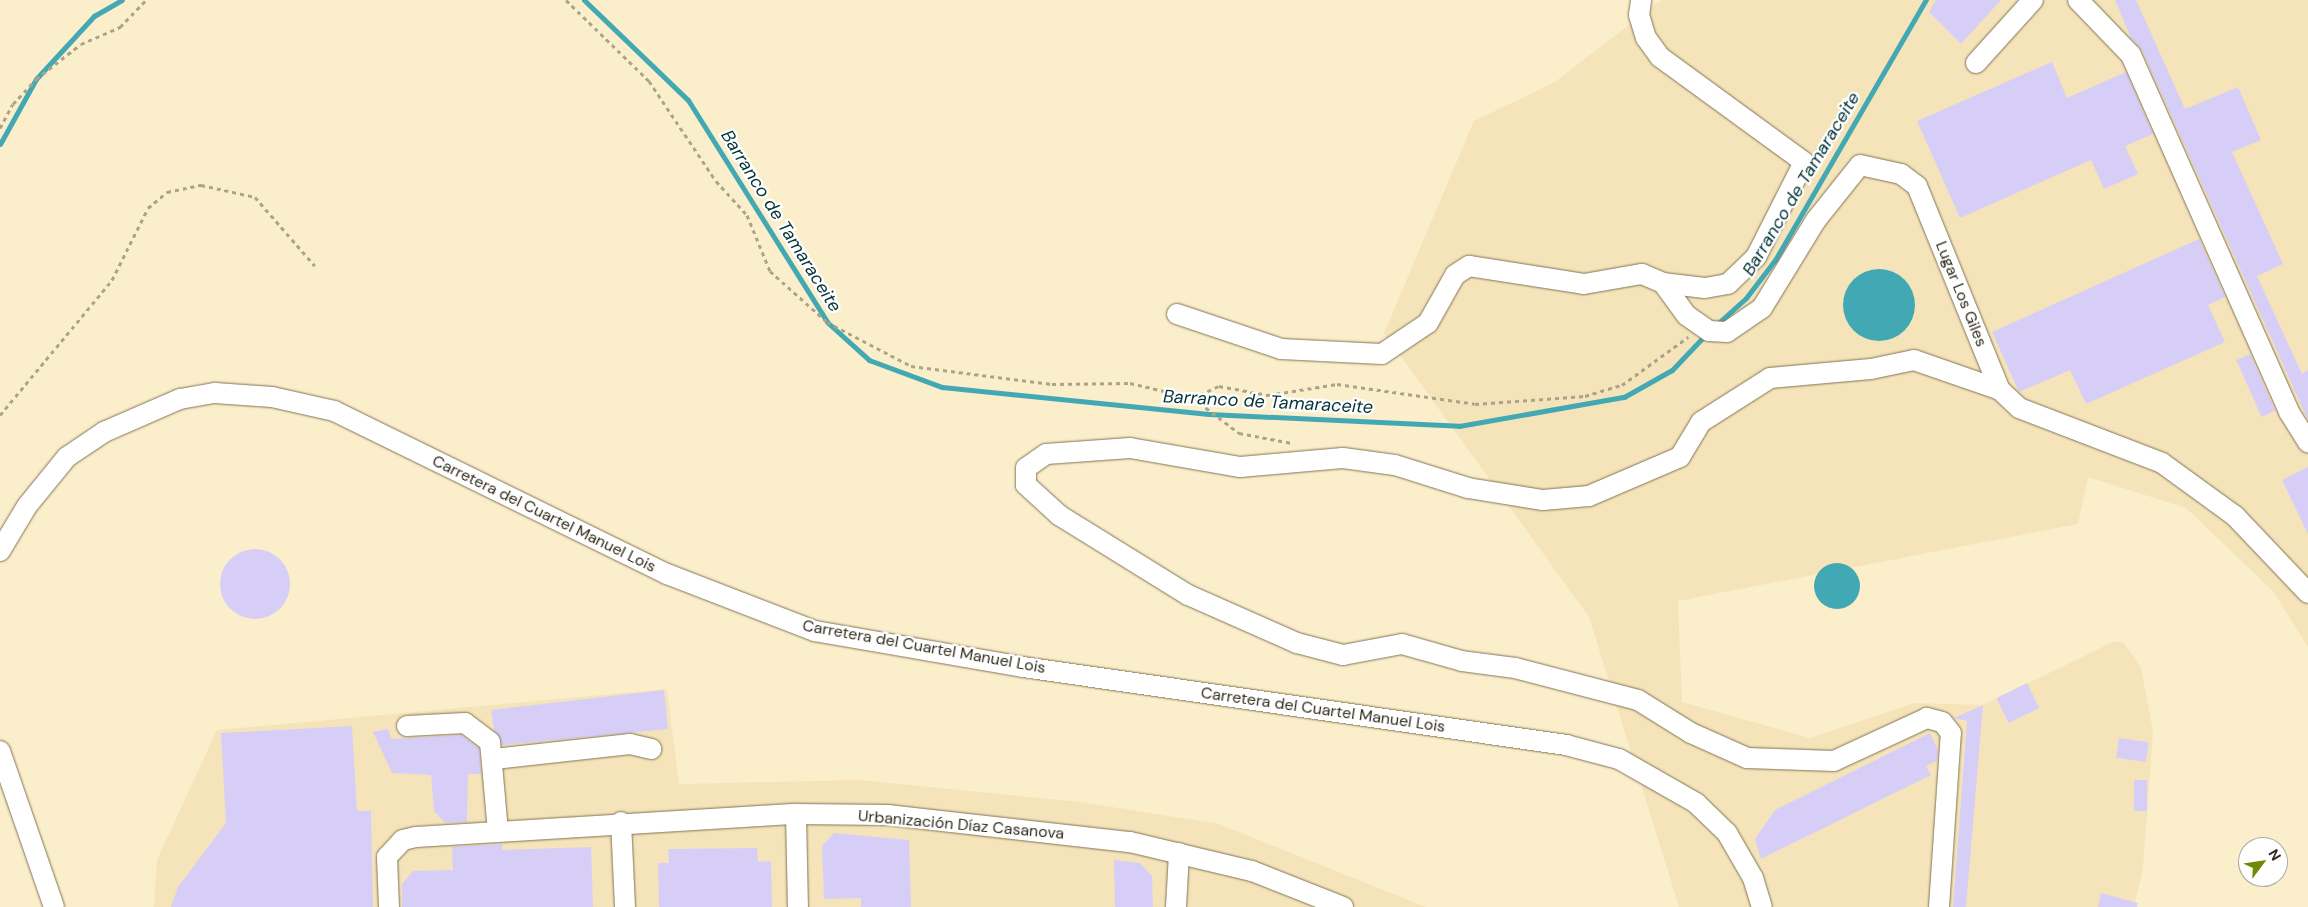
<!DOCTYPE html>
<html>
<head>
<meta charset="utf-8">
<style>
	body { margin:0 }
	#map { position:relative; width:2308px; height:907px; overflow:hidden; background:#fbeecb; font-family:"DM Sans",sans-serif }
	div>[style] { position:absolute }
	.built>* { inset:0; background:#f5e4ba }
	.water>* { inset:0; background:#42a8b3 }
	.round { border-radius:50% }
	.stream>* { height:5px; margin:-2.5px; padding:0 2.5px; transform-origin:2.5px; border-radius:2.5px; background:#42a8b3 }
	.building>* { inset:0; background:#d7cef7; transform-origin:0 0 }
	.path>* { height:3px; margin-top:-1.5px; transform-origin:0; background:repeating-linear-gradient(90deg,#ada388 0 4px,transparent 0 8px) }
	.roads { filter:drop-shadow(0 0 1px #817455) drop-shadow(0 0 1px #817455) }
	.minor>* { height:20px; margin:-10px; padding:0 10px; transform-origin:10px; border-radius:10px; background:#fff }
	span { translate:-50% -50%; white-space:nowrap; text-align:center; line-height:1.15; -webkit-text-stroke:4.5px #fff; paint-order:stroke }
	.street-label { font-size:16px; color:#312c1f }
	.water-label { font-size:18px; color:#023439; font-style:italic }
	.north { position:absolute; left:2238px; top:837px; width:50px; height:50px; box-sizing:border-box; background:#fff; border:1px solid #adaba5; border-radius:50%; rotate:59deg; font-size:14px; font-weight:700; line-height:20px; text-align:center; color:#312c1f }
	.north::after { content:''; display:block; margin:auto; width:18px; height:22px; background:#6f8b06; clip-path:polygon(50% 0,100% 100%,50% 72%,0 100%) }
</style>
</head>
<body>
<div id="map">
	<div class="built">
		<div style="clip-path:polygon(1661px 0,2308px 0,2308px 647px,2273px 591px,2186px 508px,2088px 477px,2078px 524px,1678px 601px,1682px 702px,1810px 738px,1914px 703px,1983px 705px,2113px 642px,2123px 642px,2141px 667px,2153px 732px,2143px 868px,2134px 907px,1679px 907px,1589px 617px,1384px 333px,1474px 121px,1555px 82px)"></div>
		<div style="clip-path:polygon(667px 689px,679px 784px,859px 780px,1080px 802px,1219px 824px,1426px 907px,154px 907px,157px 860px,217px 730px)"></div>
	</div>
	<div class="water">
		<div class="round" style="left:1843px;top:269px;width:72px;height:72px"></div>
		<div class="round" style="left:1814px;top:563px;width:46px;height:46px"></div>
	</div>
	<div class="stream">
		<div style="left:584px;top:0;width:144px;rotate:43.9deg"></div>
		<div style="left:688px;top:100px;width:262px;rotate:57.9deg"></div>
		<div style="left:827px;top:322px;width:57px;rotate:42.1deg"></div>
		<div style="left:869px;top:360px;width:78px;rotate:20.3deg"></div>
		<div style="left:942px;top:387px;width:268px;rotate:5.8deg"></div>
		<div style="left:1209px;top:414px;width:250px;rotate:2.7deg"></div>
		<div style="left:1459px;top:426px;width:168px;rotate:-10deg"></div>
		<div style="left:1624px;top:397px;width:55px;rotate:-29.4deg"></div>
		<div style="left:1672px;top:370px;width:50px;rotate:-46.6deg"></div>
		<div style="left:0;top:144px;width:74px;rotate:-61deg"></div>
		<div style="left:36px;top:79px;width:86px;rotate:-47.4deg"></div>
		<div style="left:94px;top:16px;width:32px;rotate:-30deg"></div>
		<div style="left:1716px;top:325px;width:40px;rotate:-42deg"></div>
		<div style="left:1746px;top:298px;width:48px;rotate:-52.7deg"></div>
		<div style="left:1775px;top:260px;width:301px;rotate:-59.9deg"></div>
	</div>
	<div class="building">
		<div style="clip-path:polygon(1936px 0,2001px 0,1961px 44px,1929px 12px)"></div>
		<div style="clip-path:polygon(2115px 0,2136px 0,2185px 109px,2238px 87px,2261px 140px,2232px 152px,2283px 264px,2257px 276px,2302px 374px,2308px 370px,2308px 420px,2142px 50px,2131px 38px)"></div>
		<div style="clip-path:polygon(2052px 62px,2067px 98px,2126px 72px,2153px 134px,2125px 146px,2138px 174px,2104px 189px,2091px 160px,1960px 218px,1917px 121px)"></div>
		<div style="clip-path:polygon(2199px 239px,2225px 297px,2208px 305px,2225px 342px,2086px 404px,2070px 370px,2019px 392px,1992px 332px)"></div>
		<div style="left:2250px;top:354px;width:62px;height:15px;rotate:66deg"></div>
		<div style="clip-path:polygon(2308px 467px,2308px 534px,2282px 480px)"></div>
		<div class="round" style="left:220px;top:549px;width:70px;height:70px"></div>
		<div style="left:2027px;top:683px;width:28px;height:34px;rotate:64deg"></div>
		<div style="clip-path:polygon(664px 690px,668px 729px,502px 745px,494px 730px,491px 710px)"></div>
		<div style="clip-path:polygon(1983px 705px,1966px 907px,1953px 907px,1967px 721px,1954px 718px)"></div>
		<div style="clip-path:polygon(352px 726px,357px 811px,371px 811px,373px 907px,171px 907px,178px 887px,226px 823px,221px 733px)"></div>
		<div style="clip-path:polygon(388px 729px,391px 739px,461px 735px,479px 748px,481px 774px,468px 774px,467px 822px,445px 823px,434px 811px,431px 775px,392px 773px,373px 732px)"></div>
		<div style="clip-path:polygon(1930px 733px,1938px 750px,1937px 761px,1926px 766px,1931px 775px,1761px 859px,1755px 839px,1775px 810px)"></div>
		<div style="left:2119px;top:738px;width:30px;height:20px;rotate:8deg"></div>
		<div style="left:2134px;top:780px;width:13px;height:31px"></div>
		<div style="clip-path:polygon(834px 833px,909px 840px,911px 907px,861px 907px,861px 898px,824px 899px,822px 846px)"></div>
		<div style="clip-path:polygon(502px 844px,502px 850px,591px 847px,593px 907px,402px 907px,402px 884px,413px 871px,453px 870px,452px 847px)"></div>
		<div style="clip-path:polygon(757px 848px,758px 862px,771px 861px,772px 907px,659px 907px,658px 863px,669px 863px,668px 849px)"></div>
		<div style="clip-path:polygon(1114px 860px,1140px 863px,1152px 876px,1153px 907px,1115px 907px)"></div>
		<div style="clip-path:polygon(2101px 893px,2138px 903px,2137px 907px,2098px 907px)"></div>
	</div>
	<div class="path">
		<div style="left:566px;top:0;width:116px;rotate:44.3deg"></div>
		<div style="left:649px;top:81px;width:120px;rotate:56.2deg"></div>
		<div style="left:716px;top:181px;width:46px;rotate:47.6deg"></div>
		<div style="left:747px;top:215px;width:61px;rotate:67.7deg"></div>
		<div style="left:770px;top:271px;width:76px;rotate:41.8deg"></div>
		<div style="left:827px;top:322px;width:95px;rotate:27.6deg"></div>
		<div style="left:911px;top:366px;width:142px;rotate:7.3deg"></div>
		<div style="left:1052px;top:384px;width:78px;rotate:-0.7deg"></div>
		<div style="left:1130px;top:383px;width:65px;rotate:13.4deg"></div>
		<div style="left:1193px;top:398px;width:29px;rotate:-25deg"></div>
		<div style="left:1219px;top:386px;width:50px;rotate:10.4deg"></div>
		<div style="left:1268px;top:395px;width:70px;rotate:-9.1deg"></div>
		<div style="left:1337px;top:384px;width:139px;rotate:8.2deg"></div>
		<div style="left:1475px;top:404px;width:110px;rotate:-4.2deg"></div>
		<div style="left:1585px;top:396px;width:39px;rotate:-17deg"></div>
		<div style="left:1622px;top:385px;width:82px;rotate:-36deg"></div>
		<div style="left:0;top:128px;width:27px;rotate:-62deg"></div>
		<div style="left:13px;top:104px;width:34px;rotate:-47deg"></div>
		<div style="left:36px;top:79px;width:57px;rotate:-37.9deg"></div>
		<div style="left:81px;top:44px;width:43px;rotate:-23.6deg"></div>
		<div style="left:120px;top:27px;width:37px;rotate:-46deg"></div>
		<div style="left:1193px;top:398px;width:58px;rotate:37.3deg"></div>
		<div style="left:1239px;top:433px;width:54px;rotate:10.7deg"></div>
		<div style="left:0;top:415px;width:175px;rotate:-50.3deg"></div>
		<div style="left:112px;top:280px;width:80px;rotate:-63.4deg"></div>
		<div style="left:148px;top:208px;width:25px;rotate:-40deg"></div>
		<div style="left:167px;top:192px;width:35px;rotate:-12deg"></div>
		<div style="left:201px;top:185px;width:55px;rotate:12.5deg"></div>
		<div style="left:255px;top:197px;width:91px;rotate:49deg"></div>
	</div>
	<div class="roads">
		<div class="minor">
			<div style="left:2078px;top:0;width:76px;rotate:46.1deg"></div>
			<div style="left:2131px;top:55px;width:390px;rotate:66.1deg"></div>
			<div style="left:2289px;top:412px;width:36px;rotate:58deg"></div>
			<div style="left:1976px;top:63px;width:85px;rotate:-47.9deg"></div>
			<div style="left:1663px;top:283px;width:39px;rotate:54deg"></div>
			<div style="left:1686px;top:315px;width:28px;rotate:35deg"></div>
			<div style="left:1709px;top:331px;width:18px;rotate:3deg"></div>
			<div style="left:1727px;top:332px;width:42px;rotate:-34.4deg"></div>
			<div style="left:1762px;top:308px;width:103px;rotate:-58.5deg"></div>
			<div style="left:1816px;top:220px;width:70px;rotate:-51.3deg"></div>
			<div style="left:1860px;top:165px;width:42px;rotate:12.4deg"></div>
			<div style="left:1901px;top:174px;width:20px;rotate:37deg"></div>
			<div style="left:1917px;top:186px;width:220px;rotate:67.9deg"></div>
			<div style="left:2000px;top:390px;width:26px;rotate:43deg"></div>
			<div style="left:2019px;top:408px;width:153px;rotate:21deg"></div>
			<div style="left:2162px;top:463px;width:90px;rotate:36deg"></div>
			<div style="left:2235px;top:516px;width:106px;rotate:46.5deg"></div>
			<div style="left:1177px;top:314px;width:110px;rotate:18.6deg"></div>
			<div style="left:1281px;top:349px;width:101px;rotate:2.8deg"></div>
			<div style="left:1382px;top:354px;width:55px;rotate:-34deg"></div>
			<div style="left:1428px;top:323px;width:55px;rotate:-60.6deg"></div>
			<div style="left:1455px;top:275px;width:17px;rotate:-33deg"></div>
			<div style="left:1469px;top:266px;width:116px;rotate:8.9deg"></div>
			<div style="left:1584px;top:284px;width:59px;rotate:-9.8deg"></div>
			<div style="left:1642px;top:274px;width:23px;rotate:23deg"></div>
			<div style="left:1663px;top:283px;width:42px;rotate:6.8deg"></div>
			<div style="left:1705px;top:288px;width:23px;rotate:-10deg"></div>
			<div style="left:1728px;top:284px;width:39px;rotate:-44deg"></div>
			<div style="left:1756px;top:257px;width:106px;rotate:-63.2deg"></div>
			<div style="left:1804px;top:162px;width:178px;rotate:-143.9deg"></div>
			<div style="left:1660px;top:57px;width:24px;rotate:-126deg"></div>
			<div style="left:1646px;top:38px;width:24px;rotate:-107deg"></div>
			<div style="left:1639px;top:15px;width:15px;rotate:-82deg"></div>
			<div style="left:0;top:551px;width:52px;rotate:-59deg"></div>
			<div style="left:27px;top:506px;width:63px;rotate:-50.8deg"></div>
			<div style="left:67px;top:457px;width:45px;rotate:-34deg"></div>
			<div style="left:104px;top:432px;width:83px;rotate:-23.5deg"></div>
			<div style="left:180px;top:399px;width:36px;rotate:-10deg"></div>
			<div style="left:215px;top:393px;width:57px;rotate:4deg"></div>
			<div style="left:272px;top:397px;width:64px;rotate:12.7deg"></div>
			<div style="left:334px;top:411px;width:371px;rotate:26.1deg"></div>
			<div style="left:667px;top:574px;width:159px;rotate:21.1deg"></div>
			<div style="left:815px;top:631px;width:211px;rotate:9.8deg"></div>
			<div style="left:1023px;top:667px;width:549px;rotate:8.17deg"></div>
			<div style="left:1566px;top:745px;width:55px;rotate:14.8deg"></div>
			<div style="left:1619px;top:759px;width:89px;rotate:29.7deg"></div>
			<div style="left:1696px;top:803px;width:43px;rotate:44.1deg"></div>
			<div style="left:1727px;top:833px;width:52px;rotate:60deg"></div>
			<div style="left:1753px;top:878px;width:30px;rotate:73deg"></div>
			<div style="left:407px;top:726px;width:58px;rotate:-3deg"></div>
			<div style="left:465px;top:723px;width:31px;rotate:37deg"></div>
			<div style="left:490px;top:742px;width:89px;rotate:84.9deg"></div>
			<div style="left:0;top:751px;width:165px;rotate:70.9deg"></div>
			<div style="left:494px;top:759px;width:137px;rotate:-6.3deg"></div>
			<div style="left:630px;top:744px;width:22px;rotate:13deg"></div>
			<div style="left:796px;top:814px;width:93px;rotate:88.8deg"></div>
			<div style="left:621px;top:822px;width:85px;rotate:87.3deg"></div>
			<div style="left:389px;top:907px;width:50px;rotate:-92.3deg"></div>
			<div style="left:387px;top:857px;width:23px;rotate:-47deg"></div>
			<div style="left:403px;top:840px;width:13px;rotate:-13deg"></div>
			<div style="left:416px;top:837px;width:381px;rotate:-3.5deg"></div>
			<div style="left:796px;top:814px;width:92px;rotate:0.6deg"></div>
			<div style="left:888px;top:815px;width:244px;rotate:6.4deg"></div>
			<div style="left:1130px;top:842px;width:125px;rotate:13.4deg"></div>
			<div style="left:1252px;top:871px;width:98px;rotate:21.6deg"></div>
			<div style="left:1176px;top:907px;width:54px;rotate:-86.8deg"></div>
			<div style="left:1939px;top:907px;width:174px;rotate:-86.1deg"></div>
			<div style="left:1951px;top:733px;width:14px;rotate:-129deg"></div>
			<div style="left:1942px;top:722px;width:16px;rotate:-165deg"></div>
			<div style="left:1927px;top:718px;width:102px;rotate:155.2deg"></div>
			<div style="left:1834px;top:761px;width:87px;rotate:-178deg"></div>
			<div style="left:1747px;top:758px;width:61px;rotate:-155.9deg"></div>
			<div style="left:1691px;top:733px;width:62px;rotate:-148.1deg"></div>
			<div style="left:1638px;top:700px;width:127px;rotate:-165.4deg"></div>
			<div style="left:1515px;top:668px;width:53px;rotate:-172.5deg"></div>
			<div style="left:1462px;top:661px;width:62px;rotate:-164.2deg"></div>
			<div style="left:1402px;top:644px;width:60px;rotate:169.4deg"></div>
			<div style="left:1343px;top:655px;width:48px;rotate:-165.4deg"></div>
			<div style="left:1297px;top:643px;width:119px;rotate:-156.2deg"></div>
			<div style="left:1188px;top:595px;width:152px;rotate:-148.2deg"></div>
			<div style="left:1059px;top:515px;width:45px;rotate:-137.7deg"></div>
			<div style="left:1026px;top:485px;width:17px;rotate:-90deg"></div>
			<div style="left:1026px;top:468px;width:24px;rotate:-35deg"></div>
			<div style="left:1046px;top:454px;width:84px;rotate:-4.1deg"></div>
			<div style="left:1130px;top:448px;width:112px;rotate:9.8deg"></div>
			<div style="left:1240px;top:467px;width:103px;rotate:-5deg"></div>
			<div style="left:1343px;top:458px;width:52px;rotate:7.7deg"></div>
			<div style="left:1395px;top:465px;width:77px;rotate:17.5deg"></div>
			<div style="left:1468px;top:488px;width:76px;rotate:9.1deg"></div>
			<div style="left:1543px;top:500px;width:46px;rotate:-5deg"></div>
			<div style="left:1589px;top:496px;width:99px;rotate:-23.2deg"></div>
			<div style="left:1680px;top:457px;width:41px;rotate:-59deg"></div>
			<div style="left:1701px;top:422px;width:82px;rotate:-32.5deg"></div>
			<div style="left:1770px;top:378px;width:101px;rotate:-5.1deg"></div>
			<div style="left:1871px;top:369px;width:44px;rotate:-11.8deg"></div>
			<div style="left:1914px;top:360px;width:91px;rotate:19.2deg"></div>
		</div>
	</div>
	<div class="street-label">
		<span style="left:1961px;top:294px;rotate:68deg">Lugar Los Giles</span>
		<span style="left:544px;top:514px;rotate:26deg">Carretera del Cuartel Manuel Lois</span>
		<span style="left:924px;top:647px;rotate:10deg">Carretera del Cuartel Manuel Lois</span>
		<span style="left:1323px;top:710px;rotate:8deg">Carretera del Cuartel Manuel Lois</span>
		<span style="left:961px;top:825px;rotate:5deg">Urbanización Díaz Casanova</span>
	</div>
	<div class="water-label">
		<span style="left:1801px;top:184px;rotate:-59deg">Barranco de Tamaraceite</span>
		<span style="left:781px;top:221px;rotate:58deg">Barranco de Tamaraceite</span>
		<span style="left:1268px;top:402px;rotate:3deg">Barranco de Tamaraceite</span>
	</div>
	<div class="north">N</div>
</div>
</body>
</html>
